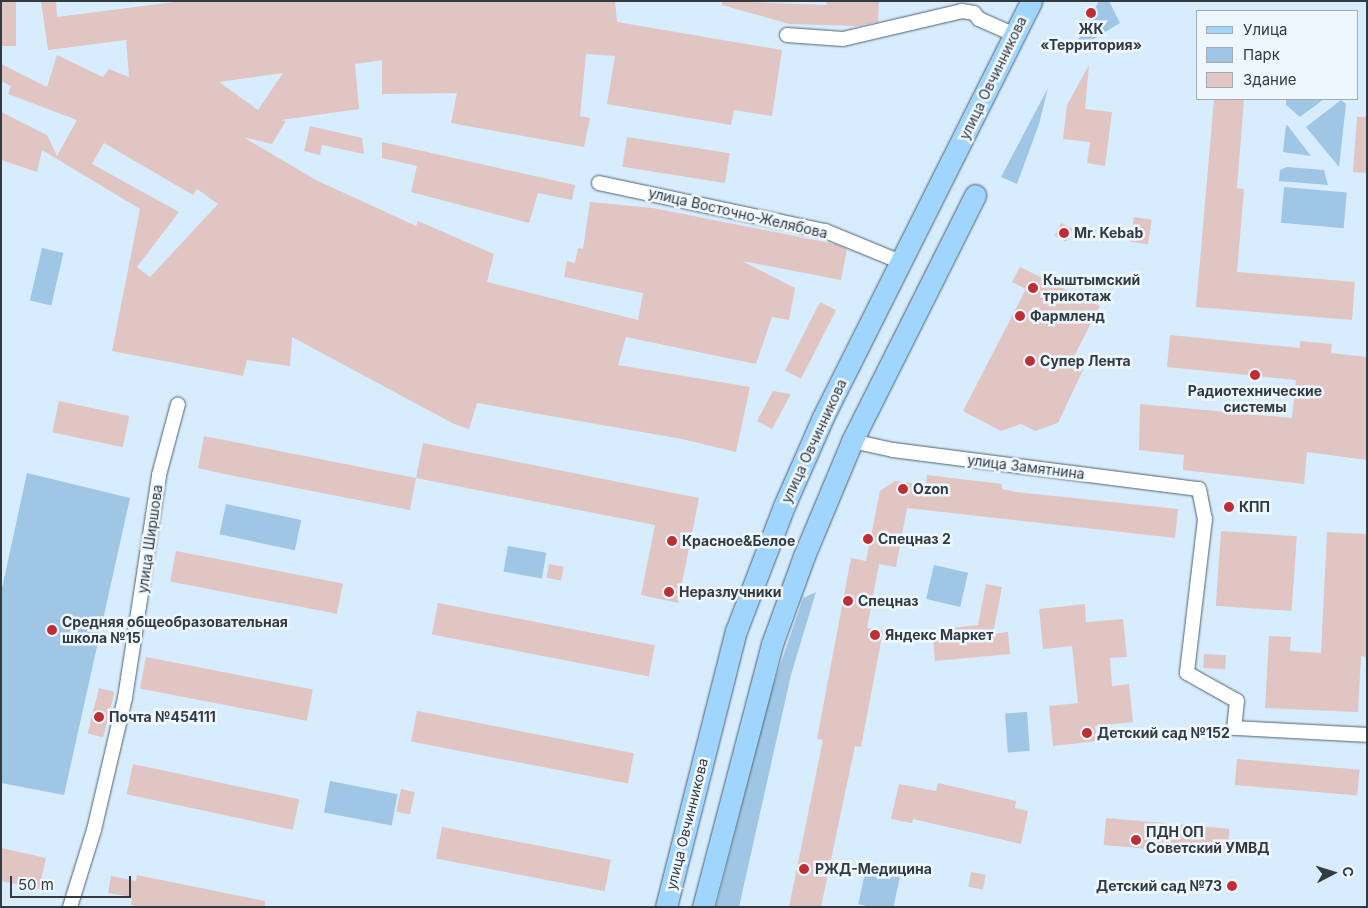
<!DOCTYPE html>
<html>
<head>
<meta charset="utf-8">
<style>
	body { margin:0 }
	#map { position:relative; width:1368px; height:908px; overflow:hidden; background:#d7ecfd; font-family:Inter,sans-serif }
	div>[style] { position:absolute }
	.green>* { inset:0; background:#9fc6e5; transform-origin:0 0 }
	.building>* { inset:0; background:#e1c5c3; transform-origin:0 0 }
	.roads { filter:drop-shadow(0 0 1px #4f616f) drop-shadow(0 0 1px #4f616f) }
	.street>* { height:14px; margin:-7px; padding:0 7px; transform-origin:7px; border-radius:7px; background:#fff }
	.primary>* { height:21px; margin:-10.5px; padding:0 10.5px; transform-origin:10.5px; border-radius:10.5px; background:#a0d6fd }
	.dots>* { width:14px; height:14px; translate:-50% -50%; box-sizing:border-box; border:2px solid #eff7fe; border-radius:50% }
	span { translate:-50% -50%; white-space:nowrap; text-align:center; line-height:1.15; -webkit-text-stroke:5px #eff7fe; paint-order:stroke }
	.poi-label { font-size:14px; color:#333b42; font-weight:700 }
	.left { translate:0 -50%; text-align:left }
	.right { translate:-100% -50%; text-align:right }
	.street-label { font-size:14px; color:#333b42 }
	.frame { position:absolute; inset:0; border:2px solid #333b42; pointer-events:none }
	.legend { position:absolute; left:1196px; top:10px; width:162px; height:90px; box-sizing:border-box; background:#eff7fe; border:1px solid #a4acb3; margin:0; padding:6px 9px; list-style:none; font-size:15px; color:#333b42 }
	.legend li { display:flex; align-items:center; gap:10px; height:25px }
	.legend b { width:25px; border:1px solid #a4acb3 }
	.north { position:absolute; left:1308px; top:848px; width:50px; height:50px; -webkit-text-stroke:4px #eff7fe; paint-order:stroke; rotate:85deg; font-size:14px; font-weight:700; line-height:20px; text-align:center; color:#333b42 }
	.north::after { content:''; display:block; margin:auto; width:18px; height:22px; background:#333b42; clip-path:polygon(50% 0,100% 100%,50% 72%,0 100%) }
	.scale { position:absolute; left:10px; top:876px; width:121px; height:22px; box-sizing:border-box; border:2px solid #333b42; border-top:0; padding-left:6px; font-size:15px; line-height:18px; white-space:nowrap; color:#333b42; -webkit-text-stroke:4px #eff7fe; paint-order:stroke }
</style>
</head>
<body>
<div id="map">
	<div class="green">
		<div style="clip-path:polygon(1099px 1px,1109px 1px,1120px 23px,1071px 53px)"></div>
		<div style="clip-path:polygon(1048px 88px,1039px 124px,1017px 184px,1001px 177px)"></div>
		<div style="clip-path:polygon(1286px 99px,1324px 99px,1300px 117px,1286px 105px)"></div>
		<div style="clip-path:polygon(1341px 100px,1346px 104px,1339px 167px,1306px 127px)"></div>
		<div style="clip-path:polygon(1286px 125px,1288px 126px,1311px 156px,1283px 152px)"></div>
		<div style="clip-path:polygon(1287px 167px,1324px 170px,1328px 185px,1279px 181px,1280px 170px)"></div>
		<div style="left:1284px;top:187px;width:63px;height:36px;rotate:5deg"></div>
		<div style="left:42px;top:248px;width:22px;height:54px;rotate:13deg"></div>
		<div style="clip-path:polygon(27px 473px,130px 498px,64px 795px,1px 783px,1px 593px)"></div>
		<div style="left:226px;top:504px;width:77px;height:31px;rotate:12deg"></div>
		<div style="left:508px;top:546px;width:39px;height:26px;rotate:10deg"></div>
		<div style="left:934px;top:565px;width:35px;height:35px;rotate:13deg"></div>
		<div style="clip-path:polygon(816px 592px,791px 675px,739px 907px,716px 907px,770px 695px,803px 598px)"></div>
		<div style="left:1027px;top:712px;width:39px;height:22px;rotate:86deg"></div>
		<div style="left:330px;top:781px;width:69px;height:32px;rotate:11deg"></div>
		<div style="left:866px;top:868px;width:35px;height:37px;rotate:12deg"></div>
	</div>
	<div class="building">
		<div style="left:1px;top:1px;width:15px;height:45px"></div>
		<div style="clip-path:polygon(evenodd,41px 1px,56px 1px,57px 17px,182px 1px,615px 1px,617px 22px,782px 50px,772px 116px,734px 110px,731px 125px,607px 104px,615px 56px,586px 54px,580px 116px,590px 118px,584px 147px,451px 123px,457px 93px,382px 94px,382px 60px,355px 64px,359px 109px,281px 120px,286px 121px,272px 144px,243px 137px,316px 180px,416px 226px,418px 221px,494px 254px,487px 282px,638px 320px,643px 293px,564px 277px,567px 261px,575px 263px,578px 248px,583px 249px,590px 202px,653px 208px,835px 244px,847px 249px,841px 280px,742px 261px,795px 288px,789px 320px,772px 317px,756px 364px,626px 337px,618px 365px,750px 387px,736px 452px,682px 439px,477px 403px,469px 429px,454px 424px,292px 337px,290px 366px,247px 360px,243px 376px,112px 351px,140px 209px,42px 150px,37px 172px,1px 160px,1px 112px,47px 135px,57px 156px,77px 120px,8px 94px,11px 86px,1px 81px,1px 64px,47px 87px,57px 55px,103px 77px,109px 69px,129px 77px,126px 40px,48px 50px,41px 1px,283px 73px,258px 110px,219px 82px,283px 73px,41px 1px,104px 143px,193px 195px,197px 189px,218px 204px,150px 277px,137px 267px,179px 212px,92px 164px,104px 143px)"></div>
		<div style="clip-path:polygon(722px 1px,827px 5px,826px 1px,879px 1px,878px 22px,858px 26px,790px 24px,722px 5px)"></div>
		<div style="clip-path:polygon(1089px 65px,1085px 109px,1112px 112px,1105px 166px,1087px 163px,1090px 142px,1063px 139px,1067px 105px)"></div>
		<div style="clip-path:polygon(1214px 99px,1244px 99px,1237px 188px,1244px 189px,1237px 272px,1355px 282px,1352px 320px,1196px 307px)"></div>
		<div style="clip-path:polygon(1357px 117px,1367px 117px,1367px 173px,1353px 172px)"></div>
		<div style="clip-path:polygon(310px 126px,362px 138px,364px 154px,322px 145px,320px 155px,304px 151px)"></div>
		<div style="left:627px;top:137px;width:104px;height:30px;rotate:9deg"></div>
		<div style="clip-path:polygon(382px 142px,575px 185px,572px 200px,538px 193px,529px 223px,411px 192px,417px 166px,382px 158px)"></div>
		<div style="left:1134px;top:217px;width:18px;height:25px;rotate:9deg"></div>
		<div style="left:1061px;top:223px;width:13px;height:14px;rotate:27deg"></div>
		<div style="clip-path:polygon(1020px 267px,1100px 306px,1070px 364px,1083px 370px,1058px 423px,1035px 431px,1021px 424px,1001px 431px,963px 411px,1026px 289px,1012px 282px)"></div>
		<div style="left:820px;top:302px;width:18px;height:77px;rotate:27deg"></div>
		<div style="clip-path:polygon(1170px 335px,1300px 348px,1300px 341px,1332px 344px,1331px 353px,1367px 357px,1367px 460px,1307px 452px,1304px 484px,1183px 470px,1184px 455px,1139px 450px,1140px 404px,1292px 418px,1296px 380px,1167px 367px)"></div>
		<div style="clip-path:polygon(773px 391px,791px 394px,772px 429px,757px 421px)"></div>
		<div style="left:59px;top:401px;width:72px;height:32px;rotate:12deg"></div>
		<div style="clip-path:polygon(204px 436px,416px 478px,423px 443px,699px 498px,678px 603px,641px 595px,655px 525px,416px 478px,410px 510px,224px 474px,198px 468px)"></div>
		<div style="clip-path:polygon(927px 475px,1002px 484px,1002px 489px,1016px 492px,1178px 509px,1175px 538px,907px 508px,896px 567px,879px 564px,867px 628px,883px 631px,861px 747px,855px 746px,821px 907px,789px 907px,823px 740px,817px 739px,851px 558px,866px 561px,880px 491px,895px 481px,926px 485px)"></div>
		<div style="left:1221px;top:531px;width:76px;height:75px;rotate:4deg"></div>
		<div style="clip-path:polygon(1327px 532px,1367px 534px,1367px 657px,1361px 656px,1358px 712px,1265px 708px,1269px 636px,1291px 637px,1290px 651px,1321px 653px)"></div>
		<div style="left:176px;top:551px;width:170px;height:31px;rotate:11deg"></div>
		<div style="left:549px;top:564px;width:15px;height:14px;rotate:11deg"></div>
		<div style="clip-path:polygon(986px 584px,1002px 587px,993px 634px,1008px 632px,1010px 654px,935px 661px,933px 638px,951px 636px,951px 628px,978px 625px)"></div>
		<div style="left:438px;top:603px;width:221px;height:32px;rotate:11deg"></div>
		<div style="clip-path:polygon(1085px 604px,1086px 622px,1123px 619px,1127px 657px,1110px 658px,1112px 686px,1129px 684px,1133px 722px,1095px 726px,1097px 741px,1053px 746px,1049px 706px,1078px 703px,1072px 646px,1043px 649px,1039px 609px)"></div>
		<div style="left:1204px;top:654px;width:22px;height:14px;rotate:3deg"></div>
		<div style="left:146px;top:657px;width:170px;height:32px;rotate:11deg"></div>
		<div style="left:99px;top:688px;width:16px;height:47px;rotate:14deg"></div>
		<div style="left:417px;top:711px;width:221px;height:31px;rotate:11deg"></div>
		<div style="left:1237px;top:759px;width:123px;height:26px;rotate:5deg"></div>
		<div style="left:133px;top:764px;width:170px;height:31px;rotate:12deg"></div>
		<div style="clip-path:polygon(938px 783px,1016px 801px,1015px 808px,1028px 811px,1021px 844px,913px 819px,912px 823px,891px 819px,899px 784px,936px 791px)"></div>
		<div style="left:401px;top:789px;width:14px;height:23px;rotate:12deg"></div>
		<div style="left:1106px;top:818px;width:124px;height:27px;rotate:5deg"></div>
		<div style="left:442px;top:827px;width:172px;height:32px;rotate:11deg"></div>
		<div style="clip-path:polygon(1px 848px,46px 858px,39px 889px,1px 881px)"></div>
		<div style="left:971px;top:872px;width:15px;height:15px;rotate:11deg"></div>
		<div style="clip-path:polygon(137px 875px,265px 901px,265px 907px,141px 907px,131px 905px,132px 897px,108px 893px,111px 876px,136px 881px)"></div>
	</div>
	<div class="roads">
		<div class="street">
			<div style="left:787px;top:35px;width:56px;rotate:4.1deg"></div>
			<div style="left:843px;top:39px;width:122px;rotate:-13.2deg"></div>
			<div style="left:962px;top:11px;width:12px;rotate:9deg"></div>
			<div style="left:974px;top:13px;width:8px;rotate:50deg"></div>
			<div style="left:979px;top:19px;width:39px;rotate:24deg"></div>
			<div style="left:599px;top:183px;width:231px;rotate:12deg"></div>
			<div style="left:825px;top:231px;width:82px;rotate:22.2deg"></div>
			<div style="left:852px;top:441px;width:42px;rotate:12.4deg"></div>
			<div style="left:893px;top:450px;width:308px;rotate:7.3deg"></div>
			<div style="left:1199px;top:489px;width:31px;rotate:79deg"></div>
			<div style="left:1205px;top:519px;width:155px;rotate:96.7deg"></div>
			<div style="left:1187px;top:673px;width:57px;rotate:29.2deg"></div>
			<div style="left:1237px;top:701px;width:27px;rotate:96deg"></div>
			<div style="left:1234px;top:728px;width:133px;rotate:3deg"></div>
			<div style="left:70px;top:907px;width:81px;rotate:-72.7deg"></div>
			<div style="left:94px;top:830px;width:136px;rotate:-76.8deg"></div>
			<div style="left:125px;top:698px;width:226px;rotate:-81.3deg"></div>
			<div style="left:159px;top:475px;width:73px;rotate:-75deg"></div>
		</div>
		<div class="primary">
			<div style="left:666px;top:907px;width:285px;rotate:-75.8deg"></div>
			<div style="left:736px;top:631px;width:134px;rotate:-69deg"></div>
			<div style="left:784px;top:506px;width:97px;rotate:-66.3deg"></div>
			<div style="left:823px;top:417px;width:465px;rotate:-63.4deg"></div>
			<div style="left:703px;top:907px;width:272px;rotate:-75.3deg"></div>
			<div style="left:772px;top:644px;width:94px;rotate:-70deg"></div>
			<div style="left:804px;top:556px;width:125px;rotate:-67.3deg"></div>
			<div style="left:852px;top:441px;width:275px;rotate:-63.4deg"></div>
		</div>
	</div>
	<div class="dots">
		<div style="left:1091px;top:13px;background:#be2e35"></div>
		<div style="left:1064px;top:233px;background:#be2e35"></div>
		<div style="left:1033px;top:288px;background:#be2e35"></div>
		<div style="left:1020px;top:316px;background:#be2e35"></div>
		<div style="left:1030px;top:361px;background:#be2e35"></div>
		<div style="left:1255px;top:375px;background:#be2e35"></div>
		<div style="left:903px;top:489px;background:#be2e35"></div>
		<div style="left:1229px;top:507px;background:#be2e35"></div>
		<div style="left:868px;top:539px;background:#be2e35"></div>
		<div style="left:672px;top:541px;background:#be2e35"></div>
		<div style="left:669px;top:592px;background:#be2e35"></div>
		<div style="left:848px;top:601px;background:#be2e35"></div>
		<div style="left:52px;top:630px;background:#be2e35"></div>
		<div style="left:875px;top:635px;background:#be2e35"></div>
		<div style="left:99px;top:717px;background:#be2e35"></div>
		<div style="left:1087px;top:733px;background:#be2e35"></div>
		<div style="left:1136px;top:840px;background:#be2e35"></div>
		<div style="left:804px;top:869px;background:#be2e35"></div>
		<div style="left:1232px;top:886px;background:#be2e35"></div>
	</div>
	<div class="poi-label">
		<span style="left:1091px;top:37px">ЖК<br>«Территория»</span>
		<span class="left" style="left:1074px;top:233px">Mr. Kebab</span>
		<span class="left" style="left:1043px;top:288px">Кыштымский<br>трикотаж</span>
		<span class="left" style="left:1030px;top:316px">Фармленд</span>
		<span class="left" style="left:1040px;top:361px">Супер Лента</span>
		<span style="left:1255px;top:399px">Радиотехнические<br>системы</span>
		<span class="left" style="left:913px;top:489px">Ozon</span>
		<span class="left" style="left:1239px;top:507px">КПП</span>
		<span class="left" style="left:878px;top:539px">Спецназ 2</span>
		<span class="left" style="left:682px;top:541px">Красное&amp;Белое</span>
		<span class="left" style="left:679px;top:592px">Неразлучники</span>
		<span class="left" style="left:858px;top:601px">Спецназ</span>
		<span class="left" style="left:62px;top:630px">Средняя общеобразовательная<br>школа №15</span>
		<span class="left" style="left:885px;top:635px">Яндекс Маркет</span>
		<span class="left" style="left:109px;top:717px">Почта №454111</span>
		<span class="left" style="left:1097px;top:733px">Детский сад №152</span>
		<span class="left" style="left:1146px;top:840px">ПДН ОП<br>Советский УМВД</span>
		<span class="left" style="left:815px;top:869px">РЖД-Медицина</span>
		<span class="right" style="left:1222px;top:886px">Детский сад №73</span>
	</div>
	<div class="street-label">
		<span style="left:993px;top:78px;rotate:-64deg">улица Овчинникова</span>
		<span style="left:738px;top:213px;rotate:13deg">улица Восточно-Желябова</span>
		<span style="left:814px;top:441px;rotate:-65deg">улица Овчинникова</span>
		<span style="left:1026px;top:467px;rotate:7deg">улица Замятнина</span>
		<span style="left:150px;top:539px;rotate:-82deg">улица Ширшова</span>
		<span style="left:687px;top:824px;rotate:-76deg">улица Овчинникова</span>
	</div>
	<div class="frame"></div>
	<ul class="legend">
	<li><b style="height:6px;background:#a0d6fd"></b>Улица</li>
	<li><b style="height:14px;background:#9fc6e5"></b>Парк</li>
	<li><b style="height:14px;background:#e1c5c3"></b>Здание</li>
	</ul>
	<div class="north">С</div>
	<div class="scale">50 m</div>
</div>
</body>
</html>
